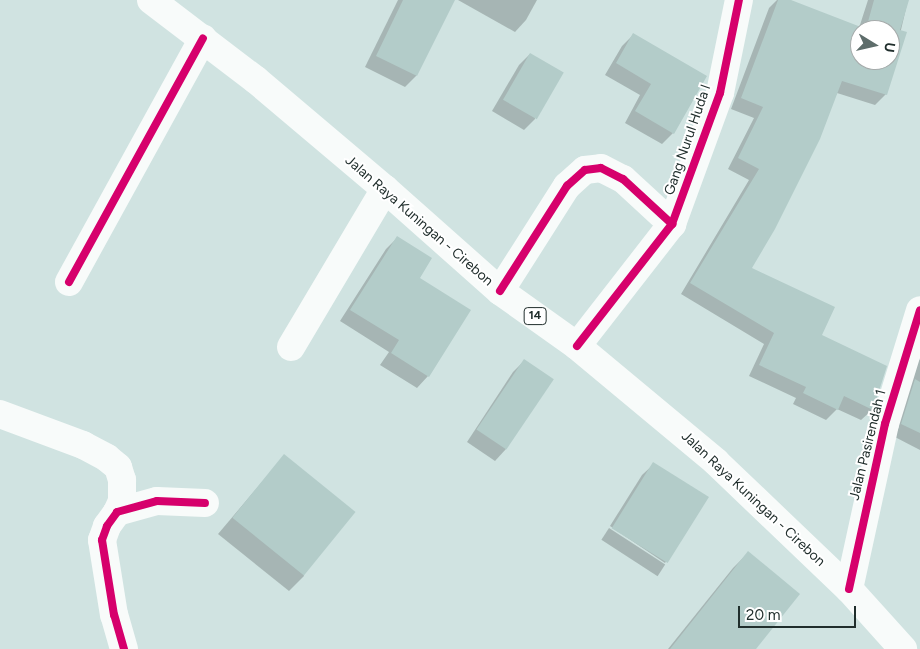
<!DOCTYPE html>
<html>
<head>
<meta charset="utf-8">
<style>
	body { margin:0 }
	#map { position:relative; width:920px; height:649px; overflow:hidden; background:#d0e3e1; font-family:Figtree,sans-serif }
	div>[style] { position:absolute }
	.shadow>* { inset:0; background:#0003; transform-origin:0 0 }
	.building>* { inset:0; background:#b3ccc9; transform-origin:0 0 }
	.minor>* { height:28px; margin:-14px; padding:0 14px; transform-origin:14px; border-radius:14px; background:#f8fbfa }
	.highway>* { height:28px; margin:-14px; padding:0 14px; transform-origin:14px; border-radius:14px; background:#f8fbfa }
	.cycleway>* { height:8px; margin:-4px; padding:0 4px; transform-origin:4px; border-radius:4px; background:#d6006c }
	span { translate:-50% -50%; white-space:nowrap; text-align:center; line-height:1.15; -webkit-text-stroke:4px #fff; paint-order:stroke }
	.shield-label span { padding:1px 4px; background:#fff; border:1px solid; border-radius:4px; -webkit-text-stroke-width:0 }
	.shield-label { font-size:12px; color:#202e2c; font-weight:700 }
	.street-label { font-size:14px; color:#202e2c }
	.north { position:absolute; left:850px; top:20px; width:50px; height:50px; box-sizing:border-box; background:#fff; border:1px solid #a6abab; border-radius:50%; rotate:99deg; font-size:14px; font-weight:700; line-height:20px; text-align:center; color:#202e2c }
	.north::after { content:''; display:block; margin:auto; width:18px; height:22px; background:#5e6d6b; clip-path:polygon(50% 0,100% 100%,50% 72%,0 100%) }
	.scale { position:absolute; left:738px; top:606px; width:118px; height:22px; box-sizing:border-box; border:2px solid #202e2c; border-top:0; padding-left:6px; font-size:15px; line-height:18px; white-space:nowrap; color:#202e2c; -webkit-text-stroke:4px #fff; paint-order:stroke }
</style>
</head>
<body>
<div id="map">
	<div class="shadow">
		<div style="clip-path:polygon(398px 0,442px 0,416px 76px,405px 87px,365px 67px)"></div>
		<div style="clip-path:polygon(458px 0,537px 0,526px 20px,515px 32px)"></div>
		<div style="clip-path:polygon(evenodd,777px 0,787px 0,859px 28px,868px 0,908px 0,886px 94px,875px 105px,837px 93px,750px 268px,821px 336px,885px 366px,872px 410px,861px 420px,837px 409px,826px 420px,793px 404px,796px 398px,749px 376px,764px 344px,681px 294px,749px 180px,728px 169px,754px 118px,731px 109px,769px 8px,777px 0,860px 30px,890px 30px,890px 60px,860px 60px,860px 30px)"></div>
		<div style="clip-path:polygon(633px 35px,705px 76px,673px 133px,662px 144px,625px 123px,640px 95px,605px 75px,622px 46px)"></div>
		<div style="clip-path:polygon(530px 54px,535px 119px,524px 130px,492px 111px,519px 65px)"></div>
		<div style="clip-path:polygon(397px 238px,418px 278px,428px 376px,417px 388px,380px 365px,389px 352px,340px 321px,386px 249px)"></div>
		<div style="clip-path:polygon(920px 359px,920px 450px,891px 435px,912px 367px)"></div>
		<div style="clip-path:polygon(524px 361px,506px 449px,495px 461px,467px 442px,513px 372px)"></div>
		<div style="clip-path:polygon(284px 456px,304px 576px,289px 591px,218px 534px)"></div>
		<div style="clip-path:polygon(654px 464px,707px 498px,665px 563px,610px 526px,642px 475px)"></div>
		<div style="left:609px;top:528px;width:67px;height:14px;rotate:33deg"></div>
		<div style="clip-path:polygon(748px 553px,755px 649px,668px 649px,733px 568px)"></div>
	</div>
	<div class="building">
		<div style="clip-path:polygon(403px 0,455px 0,417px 76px,376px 56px)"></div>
		<div style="clip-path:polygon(evenodd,778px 0,791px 0,866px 29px,874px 0,909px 0,900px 30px,907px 32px,887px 95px,842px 81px,820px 139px,775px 229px,752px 268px,835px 307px,822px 335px,887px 366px,873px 410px,844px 396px,838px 410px,803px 393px,806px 387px,759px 365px,774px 333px,690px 283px,759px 169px,738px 158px,763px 107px,741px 98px,778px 0,860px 30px,890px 30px,890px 60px,860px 60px,860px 30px)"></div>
		<div style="clip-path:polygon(633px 33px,707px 76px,674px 134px,635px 111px,651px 84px,616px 63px)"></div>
		<div style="left:530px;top:53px;width:39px;height:54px;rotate:30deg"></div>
		<div style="clip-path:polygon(397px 236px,432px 258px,420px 278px,471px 310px,429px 377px,391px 353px,399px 340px,350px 310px)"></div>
		<div style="left:524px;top:359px;width:36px;height:85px;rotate:34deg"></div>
		<div style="clip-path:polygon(915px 379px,920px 382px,920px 433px,901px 424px)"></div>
		<div style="left:284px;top:454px;width:92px;height:82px;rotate:39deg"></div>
		<div style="left:653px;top:462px;width:66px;height:78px;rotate:32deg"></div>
		<div style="clip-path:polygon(748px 551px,800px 594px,756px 649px,670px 649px)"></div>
	</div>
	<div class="minor">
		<div style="left:69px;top:282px;width:278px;rotate:-61.2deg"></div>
		<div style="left:500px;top:291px;width:125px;rotate:-57.5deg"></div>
		<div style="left:567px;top:186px;width:24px;rotate:-42deg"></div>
		<div style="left:585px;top:170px;width:16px;rotate:-7deg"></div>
		<div style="left:601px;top:168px;width:25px;rotate:27deg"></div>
		<div style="left:623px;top:179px;width:67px;rotate:42.6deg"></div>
		<div style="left:577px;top:346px;width:155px;rotate:-52.1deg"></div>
		<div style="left:672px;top:224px;width:140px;rotate:-69.9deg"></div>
		<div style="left:720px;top:93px;width:95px;rotate:-78.5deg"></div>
		<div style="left:291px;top:347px;width:184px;rotate:-59.3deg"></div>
		<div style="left:0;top:414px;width:89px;rotate:20.5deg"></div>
		<div style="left:83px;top:445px;width:27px;rotate:28deg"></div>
		<div style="left:107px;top:458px;width:14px;rotate:39deg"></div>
		<div style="left:118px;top:467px;width:14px;rotate:73deg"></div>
		<div style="left:122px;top:480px;width:21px;rotate:90deg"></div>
		<div style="left:122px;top:501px;width:12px;rotate:114deg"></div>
		<div style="left:849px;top:589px;width:169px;rotate:-77.7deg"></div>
		<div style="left:885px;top:424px;width:119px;rotate:-72.9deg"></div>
		<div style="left:124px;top:649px;width:35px;rotate:-106deg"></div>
		<div style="left:114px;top:615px;width:76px;rotate:-99.1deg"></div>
		<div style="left:102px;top:540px;width:15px;rotate:-70deg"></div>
		<div style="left:107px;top:526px;width:17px;rotate:-54deg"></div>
		<div style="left:117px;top:512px;width:41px;rotate:-15.4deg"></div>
		<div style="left:157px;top:501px;width:48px;rotate:2.4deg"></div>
	</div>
	<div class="highway">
		<div style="left:151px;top:0;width:132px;rotate:37.3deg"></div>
		<div style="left:256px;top:80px;width:169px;rotate:40.2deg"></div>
		<div style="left:385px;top:189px;width:154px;rotate:41.6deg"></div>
		<div style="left:500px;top:291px;width:95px;rotate:35.5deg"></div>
		<div style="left:577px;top:346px;width:181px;rotate:39.8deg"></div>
		<div style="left:716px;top:462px;width:184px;rotate:43.7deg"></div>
		<div style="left:849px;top:589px;width:81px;rotate:48deg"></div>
	</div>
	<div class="cycleway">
		<div style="left:69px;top:282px;width:278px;rotate:-61.2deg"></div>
		<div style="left:500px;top:291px;width:125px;rotate:-57.5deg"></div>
		<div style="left:567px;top:186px;width:24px;rotate:-42deg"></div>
		<div style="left:585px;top:170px;width:16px;rotate:-7deg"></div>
		<div style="left:601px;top:168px;width:25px;rotate:27deg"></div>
		<div style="left:623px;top:179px;width:67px;rotate:42.6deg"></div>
		<div style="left:577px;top:346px;width:155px;rotate:-52.1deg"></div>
		<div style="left:672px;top:224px;width:140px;rotate:-69.9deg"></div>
		<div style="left:720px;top:93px;width:95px;rotate:-78.5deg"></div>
		<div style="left:849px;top:589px;width:169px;rotate:-77.7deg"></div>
		<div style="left:885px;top:424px;width:119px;rotate:-72.9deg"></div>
		<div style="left:124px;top:649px;width:35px;rotate:-106deg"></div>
		<div style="left:114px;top:615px;width:76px;rotate:-99.1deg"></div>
		<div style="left:102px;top:540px;width:15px;rotate:-70deg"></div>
		<div style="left:107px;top:526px;width:17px;rotate:-54deg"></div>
		<div style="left:117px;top:512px;width:41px;rotate:-15.4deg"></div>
		<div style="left:157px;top:501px;width:48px;rotate:2.4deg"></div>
	</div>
	<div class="shield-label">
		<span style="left:535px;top:316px">14</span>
	</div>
	<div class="street-label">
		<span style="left:688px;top:140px;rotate:-71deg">Gang Nurul Huda I</span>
		<span style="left:419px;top:221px;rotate:41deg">Jalan Raya Kuningan - Cirebon</span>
		<span style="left:868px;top:445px;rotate:-76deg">Jalan Pasirendah 1</span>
		<span style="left:753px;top:499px;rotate:43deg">Jalan Raya Kuningan - Cirebon</span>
	</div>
	<div class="north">U</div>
	<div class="scale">20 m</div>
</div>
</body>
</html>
